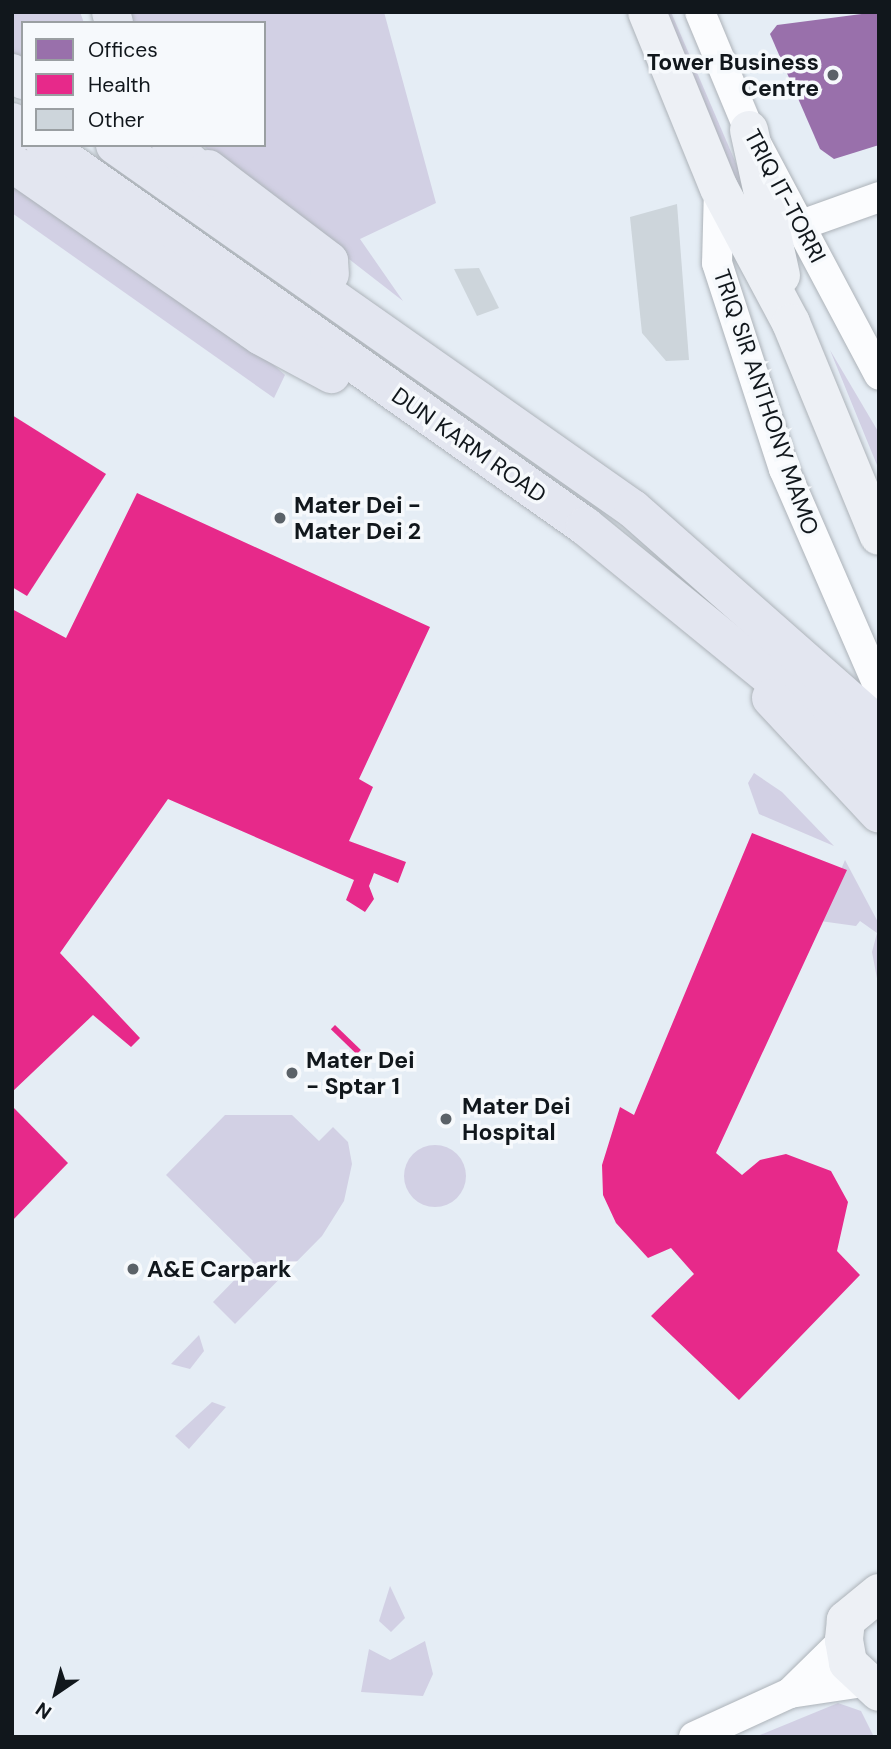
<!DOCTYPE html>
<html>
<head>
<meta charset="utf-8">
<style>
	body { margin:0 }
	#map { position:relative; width:891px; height:1749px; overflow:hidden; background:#e5edf5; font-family:"DM Sans",sans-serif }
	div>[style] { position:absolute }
	.green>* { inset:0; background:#d2d0e4 }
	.round { border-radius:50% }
	.offices>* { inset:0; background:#9970ab }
	.health>* { inset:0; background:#e7298a; transform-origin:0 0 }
	.building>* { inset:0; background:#cdd5db }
	.roads { filter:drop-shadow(0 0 2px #adb3b9) drop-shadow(0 0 2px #adb3b9) }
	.minor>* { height:30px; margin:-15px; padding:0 15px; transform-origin:15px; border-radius:15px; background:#fbfcfe }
	.major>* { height:38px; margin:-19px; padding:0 19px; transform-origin:19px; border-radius:19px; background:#edf0f5 }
	.highway>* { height:38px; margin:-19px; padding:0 19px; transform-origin:19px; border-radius:19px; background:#e3e6f0 }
	.dots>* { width:19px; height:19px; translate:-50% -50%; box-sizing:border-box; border:4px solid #f6f9fc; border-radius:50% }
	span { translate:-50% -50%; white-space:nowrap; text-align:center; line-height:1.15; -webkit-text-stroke:7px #f6f9fc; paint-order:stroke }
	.poi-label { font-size:23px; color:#11171c; font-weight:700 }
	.right { translate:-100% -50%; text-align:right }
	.left { translate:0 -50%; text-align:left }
	.street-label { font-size:23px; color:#11171c }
	.frame { position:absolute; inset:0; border:14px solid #11171c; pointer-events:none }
	.legend { position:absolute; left:21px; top:21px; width:245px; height:126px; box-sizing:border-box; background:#f6f9fc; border:2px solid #9a9fa2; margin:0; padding:9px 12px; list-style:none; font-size:21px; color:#11171c }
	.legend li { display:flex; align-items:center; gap:14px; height:35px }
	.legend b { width:35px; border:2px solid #9a9fa2 }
	.north { position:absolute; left:21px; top:1658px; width:70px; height:70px; -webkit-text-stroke:5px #f6f9fc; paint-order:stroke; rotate:215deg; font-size:19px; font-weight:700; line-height:28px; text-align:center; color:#11171c }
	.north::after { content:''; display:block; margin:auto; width:24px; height:32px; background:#11171c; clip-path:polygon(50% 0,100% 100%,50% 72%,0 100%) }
</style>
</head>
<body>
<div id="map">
	<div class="green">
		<div style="clip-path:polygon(12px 12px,80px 12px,84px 23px,23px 23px,23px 60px,12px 53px)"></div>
		<div style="clip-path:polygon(126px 12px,384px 12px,436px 203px,360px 239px,403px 301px,202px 145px,264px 145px,264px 23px,129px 23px)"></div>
		<div style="clip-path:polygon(663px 12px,671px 12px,744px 182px,748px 218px)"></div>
		<div style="clip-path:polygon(12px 181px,260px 353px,285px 375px,274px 398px,12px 213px)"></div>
		<div style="clip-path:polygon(830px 350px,879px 433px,879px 470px)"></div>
		<div style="clip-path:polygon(754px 773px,782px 792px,834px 846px,759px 814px,748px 783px)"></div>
		<div style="clip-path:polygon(845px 860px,879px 924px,879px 989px,872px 952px,877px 933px,860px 921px,856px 926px,820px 921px)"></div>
		<div style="clip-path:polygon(225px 1115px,292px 1115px,319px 1141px,333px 1127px,348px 1142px,352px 1164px,344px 1201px,322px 1236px,235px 1324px,213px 1302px,253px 1261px,166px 1175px)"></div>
		<div class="round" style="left:404px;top:1145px;width:62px;height:62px"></div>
		<div style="clip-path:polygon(199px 1335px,204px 1351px,190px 1369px,171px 1364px)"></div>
		<div style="clip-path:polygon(212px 1402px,226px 1407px,189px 1449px,175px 1436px)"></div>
		<div style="clip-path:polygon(390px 1586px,405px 1618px,391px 1632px,379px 1621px)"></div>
		<div style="clip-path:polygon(425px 1641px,433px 1674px,423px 1696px,361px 1692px,369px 1649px,390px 1660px)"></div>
		<div style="clip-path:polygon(838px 1703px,861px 1711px,874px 1737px,755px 1737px)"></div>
	</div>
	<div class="offices">
		<div style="clip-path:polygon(877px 12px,879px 145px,834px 159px,820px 149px,770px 34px,777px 25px)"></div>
	</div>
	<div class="health">
		<div style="clip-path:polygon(12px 415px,106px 474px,27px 596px,12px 587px)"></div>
		<div style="clip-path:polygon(137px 493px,430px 627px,359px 779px,373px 787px,349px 841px,406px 862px,398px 883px,374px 873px,369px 886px,374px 899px,365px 912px,346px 900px,354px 880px,168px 799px,60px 953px,140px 1038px,131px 1047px,93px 1015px,12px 1092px,12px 609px,66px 638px)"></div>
		<div style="clip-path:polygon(752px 833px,847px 870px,716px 1153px,742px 1175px,760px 1160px,786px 1154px,831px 1171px,848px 1202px,837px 1251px,860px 1275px,739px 1400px,651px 1316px,694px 1274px,671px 1248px,648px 1258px,616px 1223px,603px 1195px,602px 1165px,620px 1107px,634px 1115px)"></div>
		<div style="left:335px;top:1025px;width:36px;height:6px;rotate:44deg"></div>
		<div style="clip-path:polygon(12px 1106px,68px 1163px,12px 1221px)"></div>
	</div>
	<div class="building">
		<div style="clip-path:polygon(677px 204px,689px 360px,666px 361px,642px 333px,630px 217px)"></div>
		<div style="clip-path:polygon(479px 268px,499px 308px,477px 316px,454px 269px)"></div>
	</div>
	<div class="roads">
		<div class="minor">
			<div style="left:700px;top:12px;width:128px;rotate:67.4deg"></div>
			<div style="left:749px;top:130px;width:277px;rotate:62deg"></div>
			<div style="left:719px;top:188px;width:75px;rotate:91.5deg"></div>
			<div style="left:717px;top:263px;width:217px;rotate:72deg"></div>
			<div style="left:784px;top:469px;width:238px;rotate:66.5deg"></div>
			<div style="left:801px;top:225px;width:83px;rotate:-19.7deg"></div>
			<div style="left:790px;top:1693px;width:76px;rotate:-44.5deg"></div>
			<div style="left:694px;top:1737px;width:106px;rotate:-24.6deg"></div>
			<div style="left:790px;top:1693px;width:74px;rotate:-8.6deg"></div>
		</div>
		<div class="major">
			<div style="left:647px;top:12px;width:190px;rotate:67.8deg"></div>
			<div style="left:719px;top:188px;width:153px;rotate:61.9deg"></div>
			<div style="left:791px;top:323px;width:230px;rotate:67.6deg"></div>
			<div style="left:749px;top:130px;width:149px;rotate:77.6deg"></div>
			<div style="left:879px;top:1593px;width:43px;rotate:140.7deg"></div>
			<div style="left:846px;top:1620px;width:20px;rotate:96deg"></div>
			<div style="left:844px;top:1640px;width:23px;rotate:80deg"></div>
			<div style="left:848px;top:1663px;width:42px;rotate:43.1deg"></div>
		</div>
		<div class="highway">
			<div style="left:111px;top:12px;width:11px;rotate:75deg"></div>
			<div style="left:12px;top:73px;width:13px;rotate:32deg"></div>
			<div style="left:12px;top:122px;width:14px;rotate:36deg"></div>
			<div style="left:45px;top:145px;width:661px;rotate:35.21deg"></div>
			<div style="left:585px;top:526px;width:380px;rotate:39.2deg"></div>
			<div style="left:115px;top:145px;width:633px;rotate:35.1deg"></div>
			<div style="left:633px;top:509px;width:328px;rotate:41.4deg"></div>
			<div style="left:171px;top:145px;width:71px;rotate:42.7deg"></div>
			<div style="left:12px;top:163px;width:303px;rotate:34.8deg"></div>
			<div style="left:261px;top:336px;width:80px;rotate:28.5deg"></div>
			<div style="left:208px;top:169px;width:152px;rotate:37.2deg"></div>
			<div style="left:329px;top:261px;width:13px;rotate:86deg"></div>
			<div style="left:771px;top:698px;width:158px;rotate:47deg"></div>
		</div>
	</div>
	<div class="dots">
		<div style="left:833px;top:75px;background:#5b6268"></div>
		<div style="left:280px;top:518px;background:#5b6268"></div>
		<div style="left:292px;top:1073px;background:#5b6268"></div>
		<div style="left:446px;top:1119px;background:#5b6268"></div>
		<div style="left:133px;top:1269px;background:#5b6268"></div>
	</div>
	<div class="poi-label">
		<span class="right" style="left:819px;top:75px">Tower Business<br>Centre</span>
		<span class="left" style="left:294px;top:518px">Mater Dei -<br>Mater Dei 2</span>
		<span class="left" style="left:306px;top:1073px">Mater Dei<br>- Sptar 1</span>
		<span class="left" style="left:462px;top:1119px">Mater Dei<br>Hospital</span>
		<span class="left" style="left:147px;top:1269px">A&amp;E Carpark</span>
	</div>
	<div class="street-label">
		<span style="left:785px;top:196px;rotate:62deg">TRIQ IT-TORRI</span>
		<span style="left:766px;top:402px;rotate:71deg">TRIQ SIR ANTHONY MAMO</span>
		<span style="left:469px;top:445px;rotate:35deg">DUN KARM ROAD</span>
	</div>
	<div class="frame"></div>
	<ul class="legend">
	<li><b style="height:19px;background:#9970ab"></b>Offices</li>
	<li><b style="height:19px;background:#e7298a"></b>Health</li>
	<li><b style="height:19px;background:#cdd5db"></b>Other</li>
	</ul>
	<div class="north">N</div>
</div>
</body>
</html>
